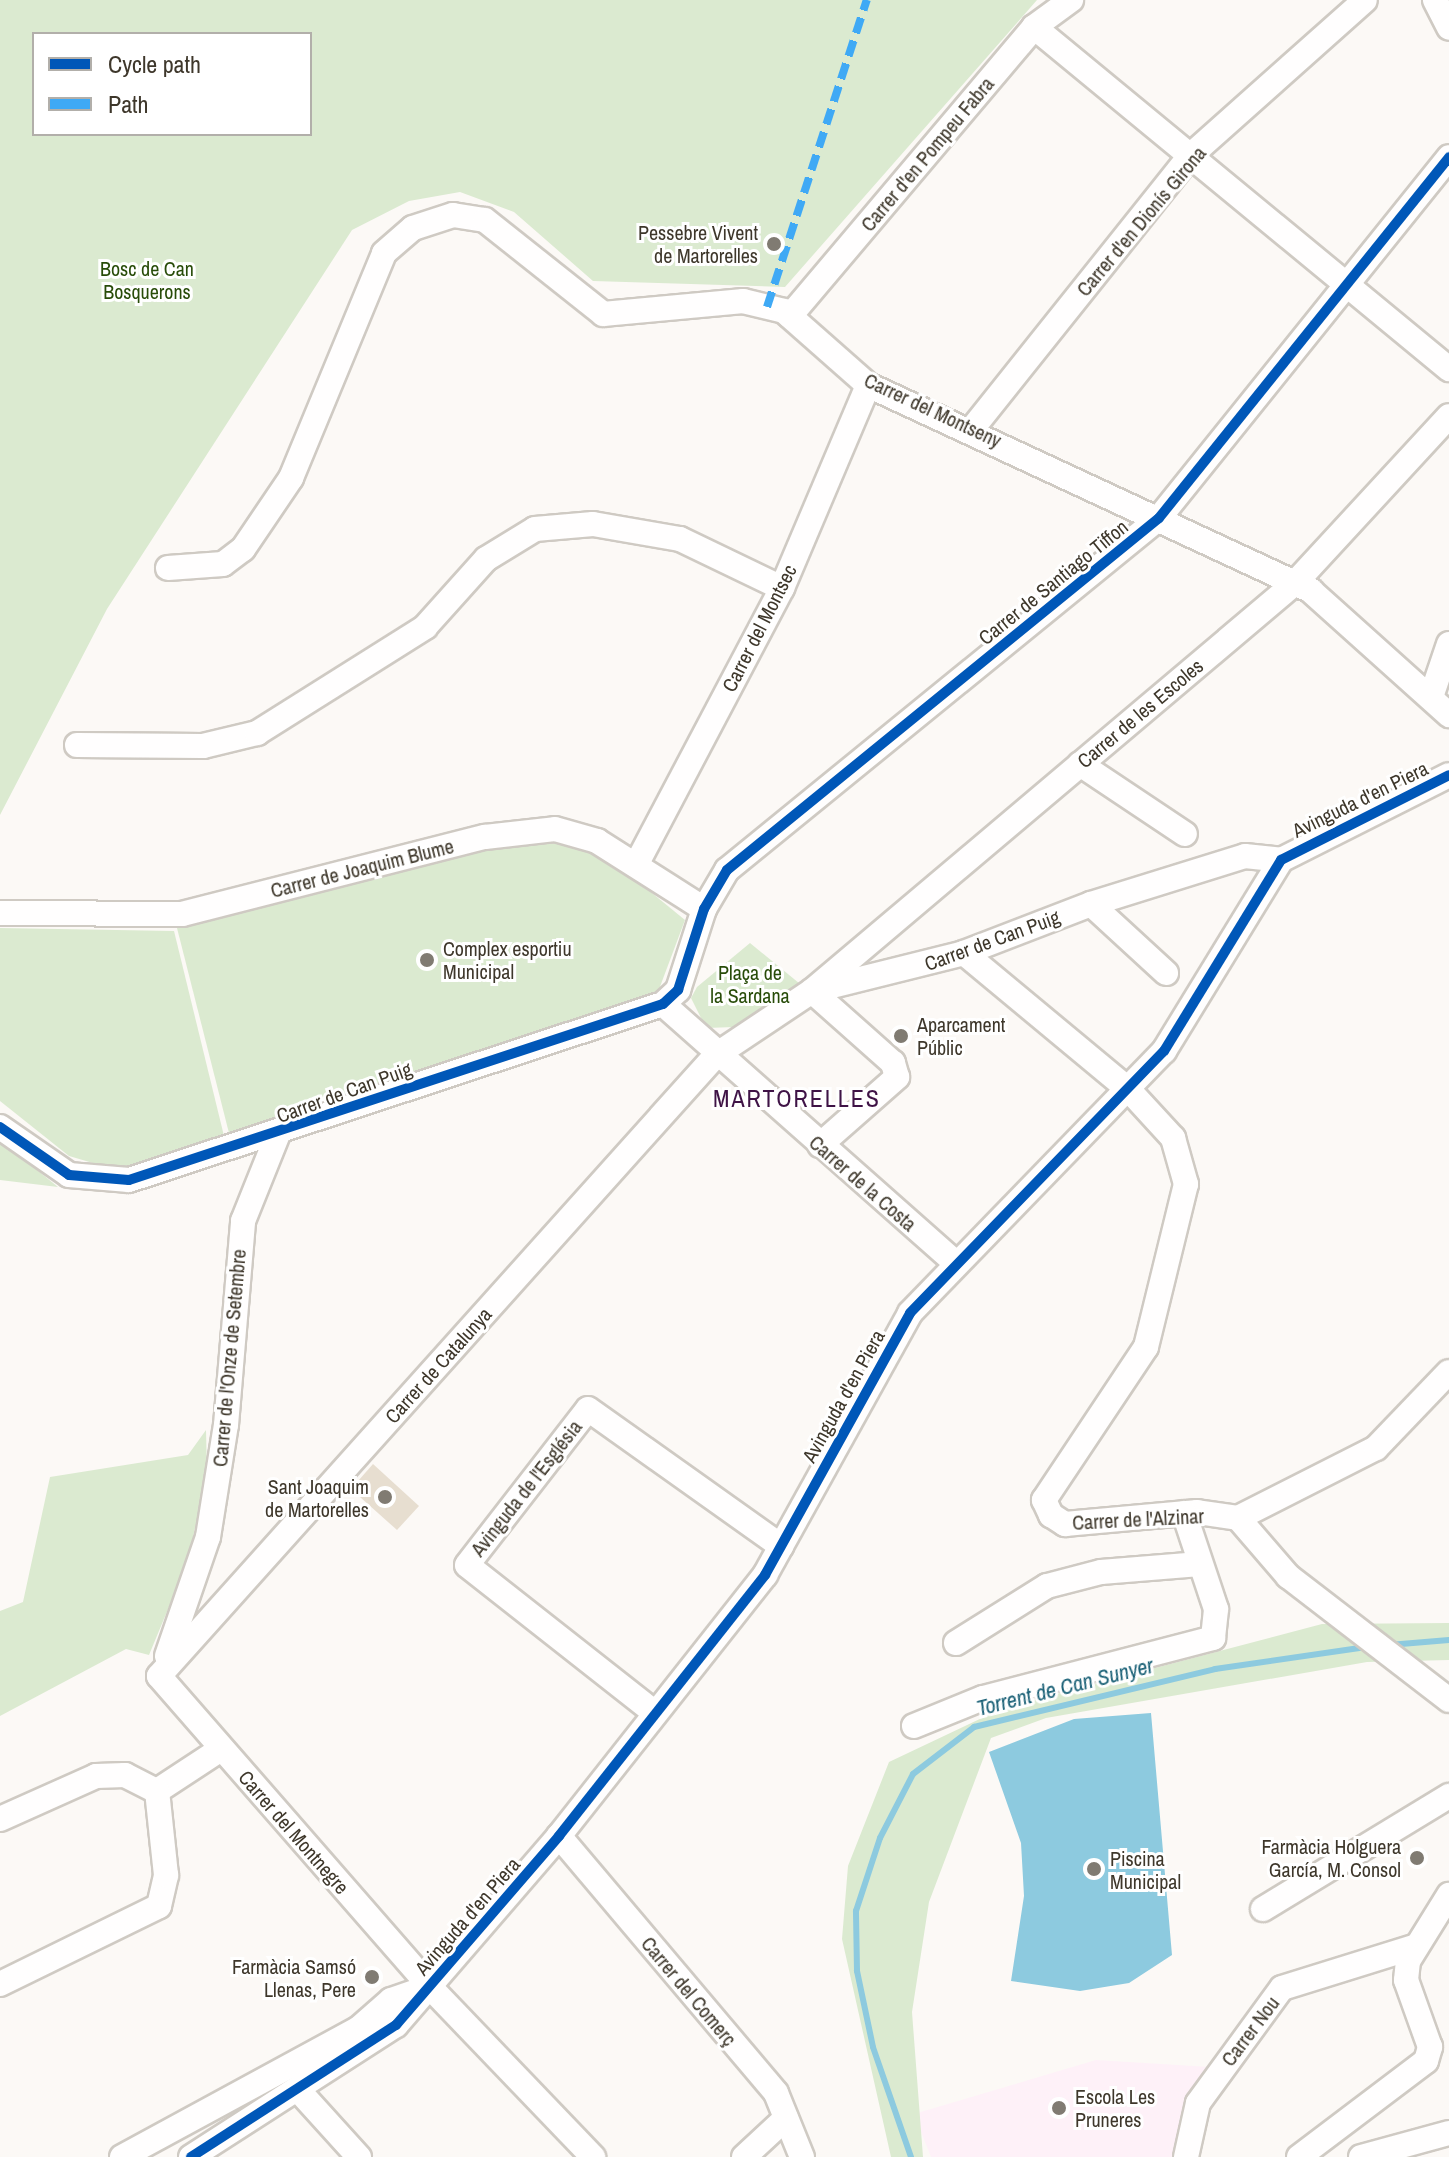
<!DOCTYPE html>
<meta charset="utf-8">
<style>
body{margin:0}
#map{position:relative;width:1449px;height:2157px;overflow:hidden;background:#fcf9f6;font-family:"Archivo Narrow",sans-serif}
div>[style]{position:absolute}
.education>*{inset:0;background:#fef1f8}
.green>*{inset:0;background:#dbead0}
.water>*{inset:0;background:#8dcadf}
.stream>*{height:6px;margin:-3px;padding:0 3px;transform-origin:3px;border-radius:3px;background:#8dcadf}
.building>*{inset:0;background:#e7ded0}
.roads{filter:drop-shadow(2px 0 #cfcac3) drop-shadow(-2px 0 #cfcac3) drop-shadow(0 2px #cfcac3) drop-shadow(0 -2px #cfcac3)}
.minor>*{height:24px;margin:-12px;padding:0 12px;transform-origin:12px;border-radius:12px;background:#fffefe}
.quiet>*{height:8px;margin-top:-4px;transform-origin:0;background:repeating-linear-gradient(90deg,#3fa9f5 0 16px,transparent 0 24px)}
.cycleway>*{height:10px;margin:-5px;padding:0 5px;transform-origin:5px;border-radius:5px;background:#0057b8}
.dots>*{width:22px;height:22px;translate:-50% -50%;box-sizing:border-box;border:4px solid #fff;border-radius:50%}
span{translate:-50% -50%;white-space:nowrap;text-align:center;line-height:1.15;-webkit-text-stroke:6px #fff;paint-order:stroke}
.street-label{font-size:20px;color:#3e372b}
.poi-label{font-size:20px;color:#3e372b}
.right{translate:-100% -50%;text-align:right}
.left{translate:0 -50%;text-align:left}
.park-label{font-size:20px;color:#284c09}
.water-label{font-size:22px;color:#185f75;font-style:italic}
.quarter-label{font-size:24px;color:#3f1346;letter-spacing:2px}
.legend{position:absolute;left:32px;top:32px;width:280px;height:104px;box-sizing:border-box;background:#fff;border:2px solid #b2afaa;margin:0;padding:10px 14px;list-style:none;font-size:24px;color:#3e372b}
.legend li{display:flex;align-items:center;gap:16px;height:40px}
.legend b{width:40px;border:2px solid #b2afaa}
</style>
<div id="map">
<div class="education">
<div style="clip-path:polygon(1096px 2060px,1210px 2067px,1177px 2157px,931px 2157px,914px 2114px)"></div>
</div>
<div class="green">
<div style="clip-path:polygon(evenodd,0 0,1037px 0,785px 287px,593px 281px,514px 212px,460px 192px,409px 201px,352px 230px,107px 609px,0 815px,0 0,34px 34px,310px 34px,310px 134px,34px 134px,34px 34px)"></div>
<div style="clip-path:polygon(506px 842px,575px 844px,614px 862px,685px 920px,658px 992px,230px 1137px,177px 928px)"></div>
<div style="clip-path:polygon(0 928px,174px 931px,224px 1136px,127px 1173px,69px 1156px,0 1101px)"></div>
<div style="clip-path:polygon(750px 943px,805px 988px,735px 1027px,706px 1028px,691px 998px,697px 987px)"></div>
<div style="clip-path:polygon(0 1140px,58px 1187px,0 1180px)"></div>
<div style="clip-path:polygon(206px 1430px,207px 1472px,188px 1561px,149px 1655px,126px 1649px,0 1716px,0 1611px,23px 1602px,50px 1477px,188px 1455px)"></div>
<div style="clip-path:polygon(1449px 1623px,1449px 1660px,1367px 1662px,1046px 1718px,991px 1738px,929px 1902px,912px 2012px,923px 2157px,891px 2157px,842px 1939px,848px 1866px,889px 1762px,1003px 1708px,1322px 1624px)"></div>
</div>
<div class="water">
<div style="clip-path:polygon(1151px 1713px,1172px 1955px,1129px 1983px,1080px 1991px,1011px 1981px,1024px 1896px,1021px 1843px,989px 1752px,1074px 1719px)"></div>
</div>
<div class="stream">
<div style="left:1389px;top:1645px;width:60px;rotate:-4.8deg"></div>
<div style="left:911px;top:2157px;width:116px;rotate:-109.1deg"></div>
<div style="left:873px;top:2047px;width:78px;rotate:-101.9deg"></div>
<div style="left:857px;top:1971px;width:60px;rotate:-91deg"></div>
<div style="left:856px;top:1911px;width:77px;rotate:-71.8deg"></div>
<div style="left:880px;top:1838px;width:72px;rotate:-62.7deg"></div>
<div style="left:913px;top:1774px;width:77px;rotate:-37.6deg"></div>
<div style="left:974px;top:1727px;width:248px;rotate:-13.5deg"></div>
<div style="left:1215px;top:1669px;width:153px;rotate:-8.3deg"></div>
</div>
<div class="building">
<div style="clip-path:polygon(373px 1464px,419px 1506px,397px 1530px,351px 1489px)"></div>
</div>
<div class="roads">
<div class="minor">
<div style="left:1435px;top:0;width:31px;rotate:63deg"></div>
<div style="left:1034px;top:27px;width:538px;rotate:39.49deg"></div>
<div style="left:790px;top:316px;width:378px;rotate:-49.8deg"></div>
<div style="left:1034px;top:27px;width:46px;rotate:-36.1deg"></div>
<div style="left:972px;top:429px;width:349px;rotate:-51.4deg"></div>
<div style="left:1190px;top:156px;width:234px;rotate:-41.7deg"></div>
<div style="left:168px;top:568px;width:55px;rotate:-4.2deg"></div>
<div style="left:223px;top:564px;width:25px;rotate:-37deg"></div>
<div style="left:243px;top:549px;width:86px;rotate:-55.9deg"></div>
<div style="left:291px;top:478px;width:243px;rotate:-67.5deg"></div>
<div style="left:384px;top:253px;width:38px;rotate:-41deg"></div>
<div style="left:413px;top:228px;width:42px;rotate:-18deg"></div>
<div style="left:453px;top:215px;width:32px;rotate:9deg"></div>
<div style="left:485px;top:220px;width:151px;rotate:38.5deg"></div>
<div style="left:603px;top:314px;width:141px;rotate:-5.3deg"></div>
<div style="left:743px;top:301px;width:42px;rotate:13.7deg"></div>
<div style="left:784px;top:311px;width:112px;rotate:41.4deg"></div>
<div style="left:868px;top:385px;width:489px;rotate:24.9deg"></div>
<div style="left:1311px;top:591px;width:186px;rotate:41.9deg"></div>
<div style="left:1431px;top:697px;width:56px;rotate:-71.2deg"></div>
<div style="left:77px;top:745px;width:126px;rotate:0.5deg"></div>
<div style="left:203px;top:746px;width:56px;rotate:-13.5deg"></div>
<div style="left:257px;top:733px;width:199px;rotate:-32.2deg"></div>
<div style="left:425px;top:627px;width:91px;rotate:-48.1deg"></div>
<div style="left:486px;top:559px;width:57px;rotate:-31.5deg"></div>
<div style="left:535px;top:529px;width:58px;rotate:-4.9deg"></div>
<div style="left:593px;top:524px;width:88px;rotate:9.8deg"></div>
<div style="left:680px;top:539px;width:113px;rotate:25.7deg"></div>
<div style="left:1080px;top:764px;width:126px;rotate:33.7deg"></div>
<div style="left:636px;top:865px;width:313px;rotate:-62.2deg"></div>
<div style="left:782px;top:588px;width:220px;rotate:-67deg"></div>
<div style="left:1091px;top:904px;width:102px;rotate:42.6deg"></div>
<div style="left:0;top:913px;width:182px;rotate:0.3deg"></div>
<div style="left:182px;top:914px;width:313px;rotate:-14.3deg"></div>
<div style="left:485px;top:837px;width:70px;rotate:-6.5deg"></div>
<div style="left:555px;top:829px;width:44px;rotate:15.9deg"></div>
<div style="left:597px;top:841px;width:127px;rotate:32.4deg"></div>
<div style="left:964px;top:953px;width:213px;rotate:39.7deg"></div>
<div style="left:1128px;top:1089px;width:67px;rotate:47.4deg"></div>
<div style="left:1173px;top:1138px;width:48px;rotate:74.2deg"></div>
<div style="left:1186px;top:1184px;width:168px;rotate:103.8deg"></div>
<div style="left:1146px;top:1347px;width:184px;rotate:123.7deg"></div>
<div style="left:1044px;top:1500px;width:17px;rotate:65deg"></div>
<div style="left:1051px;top:1515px;width:17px;rotate:33deg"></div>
<div style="left:1065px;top:1524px;width:133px;rotate:-5.2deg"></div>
<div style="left:1197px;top:1512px;width:41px;rotate:8.3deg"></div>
<div style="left:1238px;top:1518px;width:77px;rotate:49.2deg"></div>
<div style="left:1288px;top:1576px;width:203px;rotate:37.6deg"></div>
<div style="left:663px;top:1004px;width:392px;rotate:41.5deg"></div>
<div style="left:0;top:1127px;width:84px;rotate:34.8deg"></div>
<div style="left:69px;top:1175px;width:60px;rotate:4.8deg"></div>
<div style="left:129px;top:1180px;width:562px;rotate:-18.24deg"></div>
<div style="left:663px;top:1004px;width:21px;rotate:-43deg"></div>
<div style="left:678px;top:990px;width:85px;rotate:-72.2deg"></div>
<div style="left:704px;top:909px;width:45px;rotate:-59.5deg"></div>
<div style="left:727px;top:870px;width:557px;rotate:-39.17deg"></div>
<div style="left:1159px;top:518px;width:463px;rotate:-51.2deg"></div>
<div style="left:820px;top:1145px;width:103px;rotate:-41.4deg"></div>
<div style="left:897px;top:1077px;width:15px;rotate:-106deg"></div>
<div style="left:893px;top:1063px;width:108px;rotate:-138.4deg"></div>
<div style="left:812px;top:991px;width:632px;rotate:-40.19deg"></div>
<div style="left:1295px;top:583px;width:227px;rotate:-47.3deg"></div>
<div style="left:1238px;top:1518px;width:155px;rotate:-26.9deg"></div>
<div style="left:1376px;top:1448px;width:105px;rotate:-46.2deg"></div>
<div style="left:956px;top:1643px;width:107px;rotate:-32.1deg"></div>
<div style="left:1047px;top:1586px;width:56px;rotate:-14.5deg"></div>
<div style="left:1101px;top:1572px;width:99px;rotate:-4.6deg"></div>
<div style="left:167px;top:1656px;width:126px;rotate:-71deg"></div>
<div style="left:208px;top:1537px;width:113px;rotate:-80.9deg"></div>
<div style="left:226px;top:1425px;width:205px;rotate:-85.2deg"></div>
<div style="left:243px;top:1221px;width:94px;rotate:-68.1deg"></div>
<div style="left:159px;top:1676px;width:834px;rotate:-48.11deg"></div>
<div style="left:716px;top:1055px;width:115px;rotate:-33.7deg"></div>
<div style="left:812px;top:991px;width:157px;rotate:-14deg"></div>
<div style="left:964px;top:953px;width:136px;rotate:-21.1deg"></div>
<div style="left:1091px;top:904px;width:161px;rotate:-17.3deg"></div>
<div style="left:1245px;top:856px;width:36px;rotate:6deg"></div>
<div style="left:159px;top:1676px;width:413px;rotate:48.9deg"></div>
<div style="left:430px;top:1987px;width:236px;rotate:46.2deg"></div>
<div style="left:655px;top:1713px;width:239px;rotate:-141.8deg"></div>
<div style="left:467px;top:1565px;width:197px;rotate:-52.2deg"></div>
<div style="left:588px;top:1409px;width:237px;rotate:35.4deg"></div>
<div style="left:914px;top:1726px;width:74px;rotate:-22.1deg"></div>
<div style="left:983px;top:1698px;width:238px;rotate:-14.6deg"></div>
<div style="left:1213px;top:1638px;width:29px;rotate:-84deg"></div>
<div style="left:1216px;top:1609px;width:101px;rotate:-108.4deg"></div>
<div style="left:157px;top:1791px;width:77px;rotate:-33.3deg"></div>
<div style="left:0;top:1819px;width:105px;rotate:-24.1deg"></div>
<div style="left:96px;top:1776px;width:29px;rotate:-2deg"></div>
<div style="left:125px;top:1775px;width:36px;rotate:27deg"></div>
<div style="left:559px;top:1836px;width:336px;rotate:49.8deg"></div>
<div style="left:776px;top:2093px;width:69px;rotate:67.9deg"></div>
<div style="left:1263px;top:1909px;width:218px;rotate:-31.3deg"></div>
<div style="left:0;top:1984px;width:177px;rotate:-26.1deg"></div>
<div style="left:159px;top:1906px;width:32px;rotate:-77deg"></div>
<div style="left:166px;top:1875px;width:84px;rotate:-96.1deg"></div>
<div style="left:300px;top:2092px;width:88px;rotate:47.8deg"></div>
<div style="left:122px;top:2157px;width:268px;rotate:-28.5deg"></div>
<div style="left:358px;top:2029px;width:44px;rotate:-41.3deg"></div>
<div style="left:391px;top:2000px;width:39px;rotate:-19deg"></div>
<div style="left:191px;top:2157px;width:244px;rotate:-32.8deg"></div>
<div style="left:396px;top:2025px;width:250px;rotate:-49.2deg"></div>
<div style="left:559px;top:1836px;width:333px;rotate:-51.7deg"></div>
<div style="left:765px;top:1575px;width:299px;rotate:-61deg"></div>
<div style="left:910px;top:1313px;width:365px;rotate:-45.9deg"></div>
<div style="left:1164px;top:1051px;width:224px;rotate:-58.5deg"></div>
<div style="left:1281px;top:860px;width:188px;rotate:-26.8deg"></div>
<div style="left:744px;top:2157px;width:57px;rotate:-42.9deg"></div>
<div style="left:1186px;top:2157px;width:55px;rotate:-77.5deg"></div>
<div style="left:1198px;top:2103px;width:142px;rotate:-53.9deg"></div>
<div style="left:1282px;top:1988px;width:138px;rotate:-17.3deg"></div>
<div style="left:1299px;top:2157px;width:159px;rotate:-37.1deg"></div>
<div style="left:1426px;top:2061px;width:15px;rotate:-74deg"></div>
<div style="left:1430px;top:2047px;width:71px;rotate:-109.7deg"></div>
<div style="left:1406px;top:1980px;width:19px;rotate:-84deg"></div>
<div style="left:1408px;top:1961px;width:78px;rotate:-58.2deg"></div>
<div style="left:1361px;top:2157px;width:91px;rotate:-15.3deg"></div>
</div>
</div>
<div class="quiet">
<div style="left:767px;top:307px;width:323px;rotate:-72deg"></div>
</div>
<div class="cycleway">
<div style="left:0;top:1127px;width:84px;rotate:34.8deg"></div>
<div style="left:69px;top:1175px;width:60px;rotate:4.8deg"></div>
<div style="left:129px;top:1180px;width:562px;rotate:-18.24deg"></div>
<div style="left:663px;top:1004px;width:21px;rotate:-43deg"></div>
<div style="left:678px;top:990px;width:85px;rotate:-72.2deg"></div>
<div style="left:704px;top:909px;width:45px;rotate:-59.5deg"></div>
<div style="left:727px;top:870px;width:557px;rotate:-39.17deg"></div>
<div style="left:1159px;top:518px;width:463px;rotate:-51.2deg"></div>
<div style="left:191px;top:2157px;width:244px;rotate:-32.8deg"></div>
<div style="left:396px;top:2025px;width:250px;rotate:-49.2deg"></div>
<div style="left:559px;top:1836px;width:333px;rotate:-51.7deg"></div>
<div style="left:765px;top:1575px;width:299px;rotate:-61deg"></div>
<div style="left:910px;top:1313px;width:365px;rotate:-45.9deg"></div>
<div style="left:1164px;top:1051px;width:224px;rotate:-58.5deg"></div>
<div style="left:1281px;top:860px;width:188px;rotate:-26.8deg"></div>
</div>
<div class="dots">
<div style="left:774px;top:244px;background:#807b72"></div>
<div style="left:427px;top:960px;background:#807b72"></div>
<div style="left:901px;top:1036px;background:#807b72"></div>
<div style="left:385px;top:1497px;background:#807b72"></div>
<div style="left:1417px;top:1858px;background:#807b72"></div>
<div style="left:1094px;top:1869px;background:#807b72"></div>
<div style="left:372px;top:1977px;background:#807b72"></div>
<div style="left:1059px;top:2108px;background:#807b72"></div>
</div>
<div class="street-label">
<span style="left:927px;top:154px;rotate:-50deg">Carrer d'en Pompeu Fabra</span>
<span style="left:1141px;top:221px;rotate:-50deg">Carrer d'en Dionís Girona</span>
<span style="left:933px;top:410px;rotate:25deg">Carrer del Montseny</span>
<span style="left:1053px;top:582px;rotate:-39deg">Carrer de Santiago Tiffon</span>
<span style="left:759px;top:628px;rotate:-63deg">Carrer del Montsec</span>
<span style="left:1140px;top:713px;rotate:-40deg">Carrer de les Escoles</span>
<span style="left:1360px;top:799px;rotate:-26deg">Avinguda d'en Piera</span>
<span style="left:362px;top:868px;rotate:-14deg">Carrer de Joaquim Blume</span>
<span style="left:992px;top:940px;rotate:-20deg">Carrer de Can Puig</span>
<span style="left:344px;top:1092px;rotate:-20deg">Carrer de Can Puig</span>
<span style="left:863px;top:1183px;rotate:41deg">Carrer de la Costa</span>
<span style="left:229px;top:1358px;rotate:-85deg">Carrer de l'Onze de Setembre</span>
<span style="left:438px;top:1365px;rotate:-48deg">Carrer de Catalunya</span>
<span style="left:843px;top:1396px;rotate:-61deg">Avinguda d'en Piera</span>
<span style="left:526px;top:1488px;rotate:-52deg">Avinguda de l'Església</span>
<span style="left:1138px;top:1519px;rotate:-3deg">Carrer de l'Alzinar</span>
<span style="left:294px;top:1832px;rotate:49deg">Carrer del Montnegre</span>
<span style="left:467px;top:1916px;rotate:-49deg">Avinguda d'en Piera</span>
<span style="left:689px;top:1991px;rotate:50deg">Carrer del Comerç</span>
<span style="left:1250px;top:2031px;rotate:-53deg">Carrer Nou</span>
</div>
<div class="poi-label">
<span class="right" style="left:758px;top:244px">Pessebre Vivent<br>de Martorelles</span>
<span class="left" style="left:443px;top:960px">Complex esportiu<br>Municipal</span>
<span class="left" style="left:917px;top:1036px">Aparcament<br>Públic</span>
<span class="right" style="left:369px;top:1498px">Sant Joaquim<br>de Martorelles</span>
<span class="right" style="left:1401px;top:1858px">Farmàcia Holguera<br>García, M. Consol</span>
<span class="left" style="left:1110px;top:1870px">Piscina<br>Municipal</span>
<span class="right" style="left:356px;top:1978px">Farmàcia Samsó<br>Llenas, Pere</span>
<span class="left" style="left:1075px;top:2108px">Escola Les<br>Pruneres</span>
</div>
<div class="park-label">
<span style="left:147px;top:280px">Bosc de Can<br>Bosquerons</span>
<span style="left:750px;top:984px">Plaça de<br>la Sardana</span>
</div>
<div class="water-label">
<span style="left:1065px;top:1687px;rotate:-14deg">Torrent de Can Sunyer</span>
</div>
<div class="quarter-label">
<span style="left:797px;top:1099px">MARTORELLES</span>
</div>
<ul class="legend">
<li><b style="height:10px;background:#0057b8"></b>Cycle path</li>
<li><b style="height:10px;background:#3fa9f5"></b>Path</li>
</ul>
</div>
